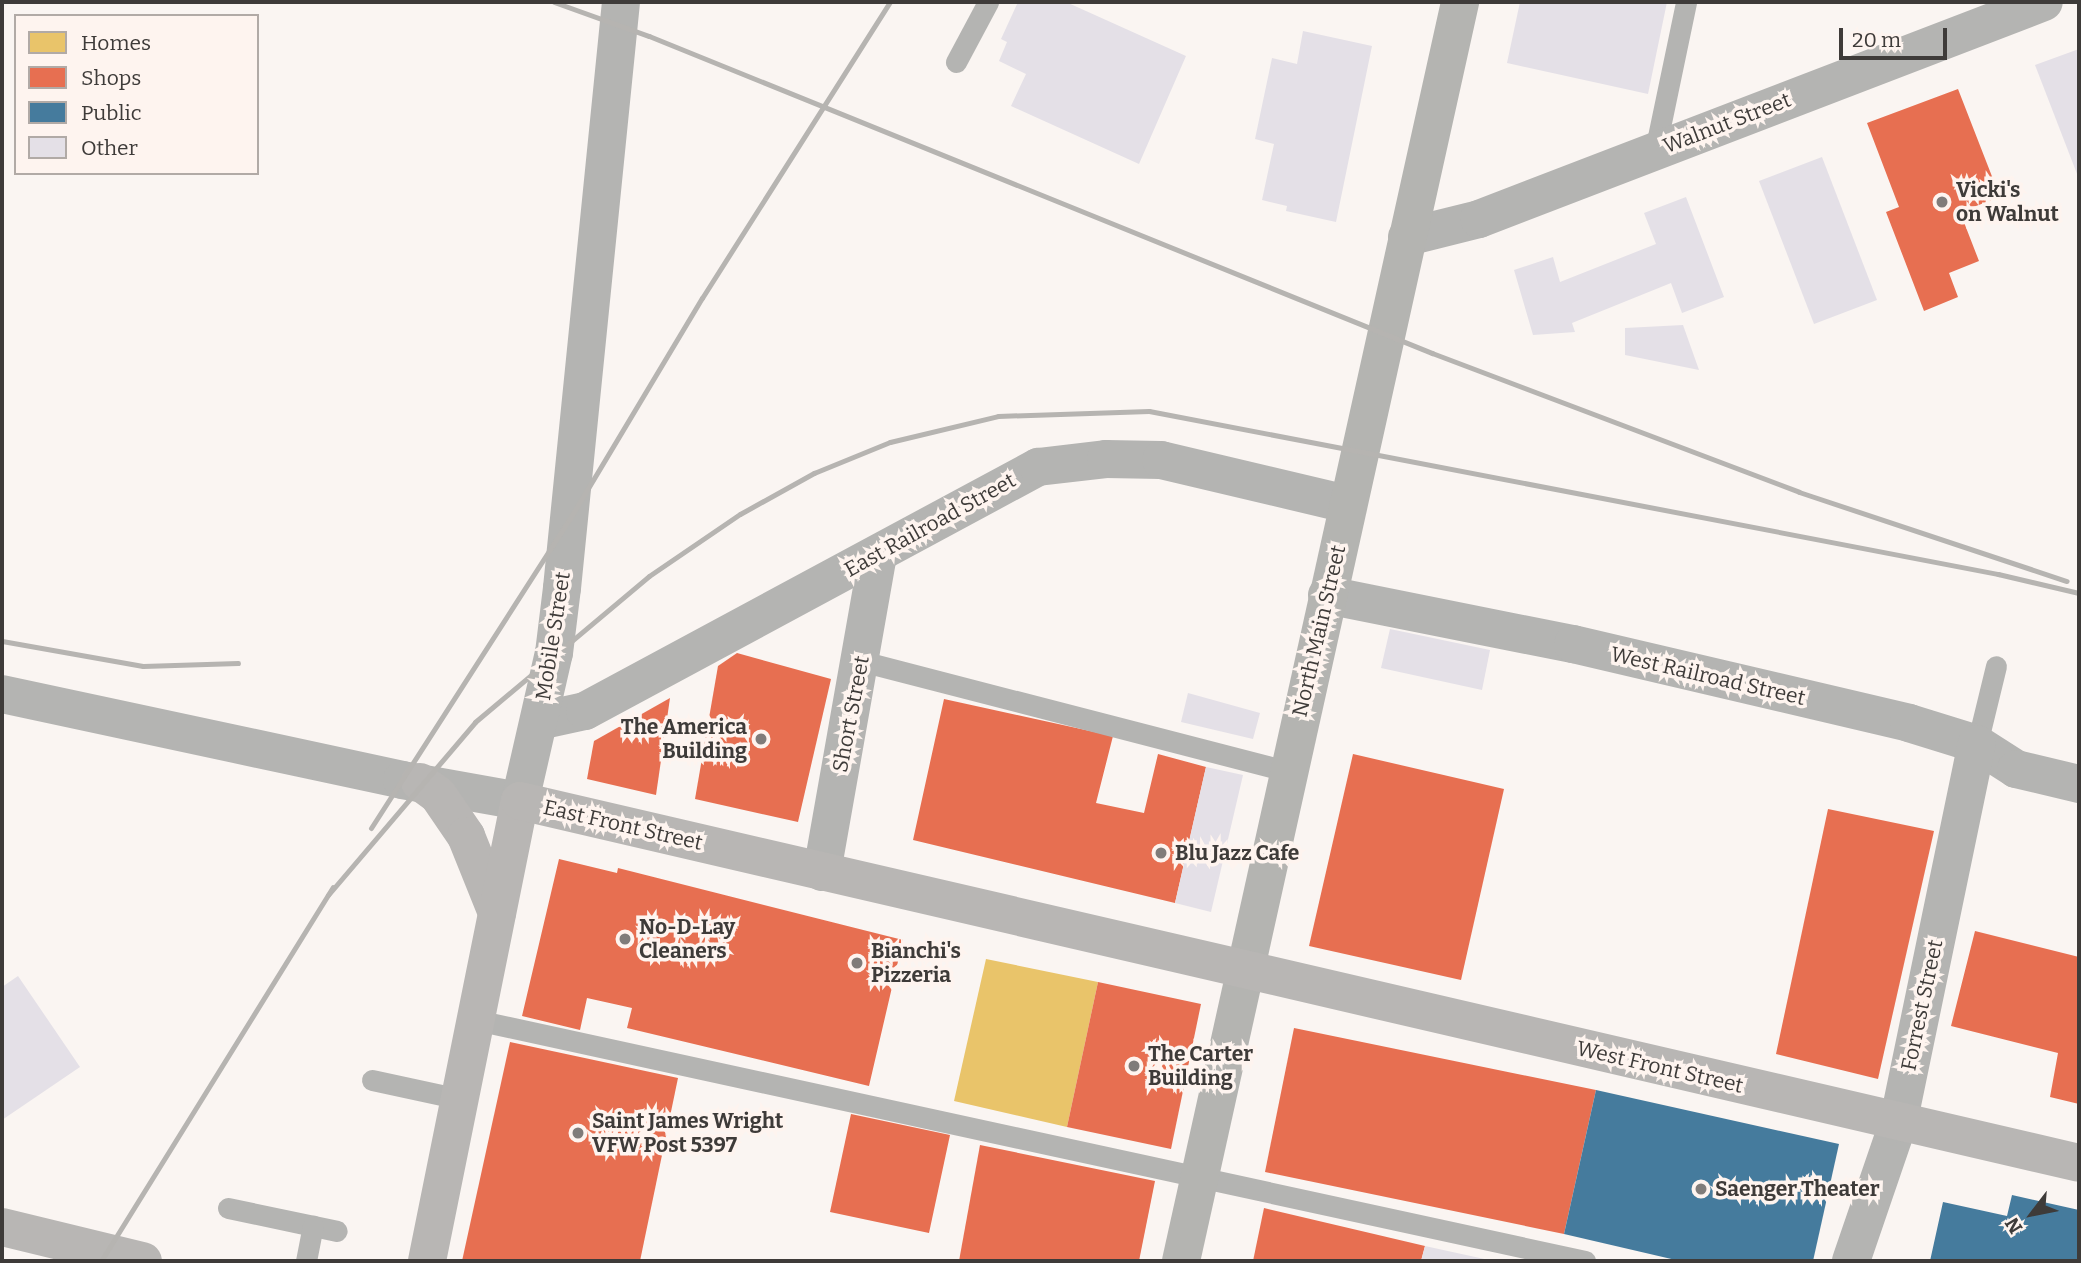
<!DOCTYPE html>
<style>
body{margin:0}
#map{position:relative;width:2081px;height:1263px;overflow:hidden;background:#faf5f2;font-family:Bitter,serif}
div>[style]{position:absolute}
.homes>*{inset:0;background:#e9c46a}
.shops>*{inset:0;background:#e76f51}
.public>*{inset:0;background:#457b9d}
.building>*{inset:0;background:#e4e0e7}
.service>*{height:21px;margin:-10.5px;padding:0 10.5px;transform-origin:10.5px;border-radius:10.5px;background:#b4b4b2}
.minor>*{height:38px;margin:-19px;padding:0 19px;transform-origin:19px;border-radius:19px;background:#b4b4b2}
.tertiary>*{height:38px;margin:-19px;padding:0 19px;transform-origin:19px;border-radius:19px;background:#b4b4b2}
.secondary>*{height:38px;margin:-19px;padding:0 19px;transform-origin:19px;border-radius:19px;background:#b4b4b1}
.primary>*{height:38px;margin:-19px;padding:0 19px;transform-origin:19px;border-radius:19px;background:#b8b6b4}
.rail>*{height:5px;margin:-2.5px;padding:0 2.5px;transform-origin:2.5px;border-radius:2.5px;background:#b6b4b1}
.dots>*{width:19px;height:19px;translate:-50% -50%;box-sizing:border-box;border:4px solid #fef4ef;border-radius:50%}
span{translate:-50% -50%;white-space:nowrap;text-align:center;line-height:1.15;-webkit-text-stroke:7px #fef4ef;paint-order:stroke}
.street-label{font-size:21px;color:#3e3b39}
.poi-label{font-size:21px;color:#3e3b39;font-weight:700}
.left{translate:0 -50%;text-align:left}
.right{translate:-100% -50%;text-align:right}
.frame{position:absolute;inset:0;border:4px solid #3e3b39;pointer-events:none}
.legend{position:absolute;left:14px;top:14px;width:245px;height:161px;box-sizing:border-box;background:#fef4ef;border:2px solid #b1aaa6;margin:0;padding:9px 12px;list-style:none;font-size:21px;color:#3e3b39}
.legend li{display:flex;align-items:center;gap:14px;height:35px}
.legend b{width:35px;border:2px solid #b1aaa6}
.north{position:absolute;left:1997px;top:1179px;width:70px;height:70px;-webkit-text-stroke:5px #fef4ef;paint-order:stroke;rotate:238deg;font-size:19px;font-weight:700;line-height:28px;text-align:center;color:#3e3b39}
.north::after{content:'';display:block;margin:auto;width:24px;height:32px;background:#3e3b39;clip-path:polygon(50% 0,100% 100%,50% 72%,0 100%)}
.scale{position:absolute;left:1839px;top:28px;width:108px;height:32px;box-sizing:border-box;border:4px solid #3e3b39;border-top:0;padding-left:9px;font-size:21px;line-height:24px;white-space:nowrap;color:#3e3b39;-webkit-text-stroke:5px #fef4ef;paint-order:stroke}
</style>
<div id="map">
<div class="homes">
<div style="clip-path:polygon(986px 959px,1098px 982px,1067px 1127px,954px 1101px)"></div>
</div>
<div class="shops">
<div style="clip-path:polygon(1958px 89px,2000px 197px,1960px 212px,1979px 261px,1949px 273px,1958px 297px,1924px 311px,1886px 212px,1899px 207px,1867px 123px)"></div>
<div style="clip-path:polygon(737px 653px,831px 679px,798px 822px,695px 799px,718px 666px)"></div>
<div style="clip-path:polygon(670px 698px,656px 795px,587px 779px,594px 741px)"></div>
<div style="clip-path:polygon(944px 699px,1113px 736px,1096px 803px,1144px 813px,1158px 754px,1206px 767px,1175px 903px,913px 840px)"></div>
<div style="clip-path:polygon(1353px 754px,1504px 789px,1461px 980px,1309px 946px)"></div>
<div style="clip-path:polygon(1828px 809px,1934px 831px,1878px 1079px,1776px 1054px)"></div>
<div style="clip-path:polygon(559px 859px,617px 873px,618px 868px,903px 940px,869px 1086px,627px 1028px,632px 1008px,587px 998px,580px 1030px,522px 1016px)"></div>
<div style="clip-path:polygon(1975px 931px,2079px 957px,2079px 1104px,2050px 1097px,2058px 1053px,1951px 1026px)"></div>
<div style="clip-path:polygon(1098px 982px,1201px 1004px,1171px 1149px,1067px 1127px)"></div>
<div style="clip-path:polygon(1294px 1028px,1596px 1090px,1564px 1234px,1265px 1172px)"></div>
<div style="clip-path:polygon(510px 1042px,678px 1078px,640px 1261px,462px 1261px)"></div>
<div style="clip-path:polygon(851px 1114px,950px 1135px,929px 1233px,830px 1212px)"></div>
<div style="clip-path:polygon(980px 1145px,1155px 1181px,1139px 1261px,959px 1261px)"></div>
<div style="clip-path:polygon(1264px 1208px,1425px 1246px,1421px 1261px,1253px 1261px)"></div>
</div>
<div class="public">
<div style="clip-path:polygon(1596px 1090px,1839px 1144px,1813px 1261px,1680px 1261px,1564px 1234px)"></div>
<div style="clip-path:polygon(2012px 1195px,2079px 1210px,2079px 1261px,1930px 1261px,1943px 1202px,2007px 1216px)"></div>
</div>
<div class="building">
<div style="clip-path:polygon(1018px 2px,1066px 2px,1186px 56px,1139px 164px,1011px 106px,1026px 74px,999px 61px,1007px 42px,1001px 39px)"></div>
<div style="clip-path:polygon(1520px 2px,1667px 2px,1648px 94px,1507px 63px)"></div>
<div style="clip-path:polygon(1303px 31px,1372px 46px,1336px 222px,1286px 211px,1287px 206px,1262px 200px,1274px 144px,1255px 139px,1272px 58px,1297px 64px)"></div>
<div style="clip-path:polygon(2079px 49px,2079px 179px,2035px 65px)"></div>
<div style="clip-path:polygon(1822px 157px,1877px 300px,1814px 324px,1759px 181px)"></div>
<div style="clip-path:polygon(1686px 197px,1724px 297px,1682px 313px,1671px 283px,1572px 323px,1575px 332px,1533px 335px,1514px 270px,1553px 257px,1560px 282px,1656px 244px,1644px 213px)"></div>
<div style="clip-path:polygon(1683px 325px,1699px 370px,1625px 355px,1625px 328px)"></div>
<div style="clip-path:polygon(1390px 629px,1490px 650px,1482px 690px,1381px 668px)"></div>
<div style="clip-path:polygon(1188px 693px,1260px 713px,1253px 739px,1181px 722px)"></div>
<div style="clip-path:polygon(1206px 767px,1243px 775px,1211px 912px,1175px 903px)"></div>
<div style="clip-path:polygon(18px 976px,80px 1067px,2px 1120px,2px 987px)"></div>
<div style="clip-path:polygon(1425px 1246px,1489px 1260px,1489px 1261px,1421px 1261px)"></div>
</div>
<div class="service">
<div style="left:956px;top:62px;width:68px;rotate:-61.9deg"></div>
<div style="left:1655px;top:151px;width:152px;rotate:-78.2deg"></div>
<div style="left:861px;top:661px;width:440px;rotate:14.5deg"></div>
<div style="left:1977px;top:744px;width:80px;rotate:-76.3deg"></div>
<div style="left:476px;top:1020px;width:1135px;rotate:12.26deg"></div>
<div style="left:372px;top:1080px;width:90px;rotate:12.2deg"></div>
<div style="left:228px;top:1208px;width:111px;rotate:11.9deg"></div>
<div style="left:306px;top:1261px;width:36px;rotate:-79deg"></div>
</div>
<div class="minor">
<div style="left:1327px;top:595px;width:251px;rotate:11.3deg"></div>
<div style="left:1573px;top:644px;width:345px;rotate:13.2deg"></div>
<div style="left:1909px;top:723px;width:71px;rotate:17.2deg"></div>
<div style="left:1977px;top:744px;width:46px;rotate:32.7deg"></div>
<div style="left:2016px;top:769px;width:65px;rotate:13.4deg"></div>
<div style="left:539px;top:721px;width:47px;rotate:-12.3deg"></div>
<div style="left:585px;top:711px;width:515px;rotate:-28.31deg"></div>
<div style="left:1038px;top:467px;width:68px;rotate:-6.7deg"></div>
<div style="left:1106px;top:459px;width:55px;rotate:1deg"></div>
<div style="left:1161px;top:460px;width:191px;rotate:13.3deg"></div>
<div style="left:822px;top:872px;width:321px;rotate:-80deg"></div>
</div>
<div class="tertiary">
<div style="left:1407px;top:237px;width:74px;rotate:-14deg"></div>
<div style="left:1479px;top:219px;width:605px;rotate:-21.01deg"></div>
<div style="left:2px;top:694px;width:409px;rotate:12.1deg"></div>
<div style="left:402px;top:780px;width:120px;rotate:10.1deg"></div>
<div style="left:520px;top:801px;width:152px;rotate:-77.1deg"></div>
<div style="left:554px;top:653px;width:65px;rotate:-83deg"></div>
<div style="left:562px;top:588px;width:589px;rotate:-84.25deg"></div>
<div style="left:1851px;top:1261px;width:145px;rotate:-71.1deg"></div>
<div style="left:1898px;top:1124px;width:388px;rotate:-78.3deg"></div>
</div>
<div class="secondary">
<div style="left:1181px;top:1261px;width:1290px;rotate:-77.5deg"></div>
</div>
<div class="primary">
<div style="left:420px;top:782px;width:22px;rotate:36deg"></div>
<div style="left:438px;top:795px;width:50px;rotate:55.7deg"></div>
<div style="left:466px;top:836px;width:83px;rotate:68.1deg"></div>
<div style="left:2px;top:1227px;width:145px;rotate:13.6deg"></div>
<div style="left:427px;top:1261px;width:469px;rotate:-78.6deg"></div>
<div style="left:520px;top:801px;width:1600px;rotate:13.07deg"></div>
</div>
<div class="rail">
<div style="left:554px;top:2px;width:101px;rotate:19.7deg"></div>
<div style="left:649px;top:36px;width:845px;rotate:22.04deg"></div>
<div style="left:1432px;top:353px;width:392px;rotate:20.7deg"></div>
<div style="left:1799px;top:492px;width:282px;rotate:18.4deg"></div>
<div style="left:2px;top:641px;width:143px;rotate:10.1deg"></div>
<div style="left:143px;top:666px;width:95px;rotate:-1.8deg"></div>
<div style="left:371px;top:828px;width:366px;rotate:-57.3deg"></div>
<div style="left:569px;top:520px;width:259px;rotate:-59.1deg"></div>
<div style="left:702px;top:298px;width:351px;rotate:-57.6deg"></div>
<div style="left:328px;top:895px;width:227px;rotate:-49.6deg"></div>
<div style="left:475px;top:722px;width:227px;rotate:-40deg"></div>
<div style="left:649px;top:576px;width:110px;rotate:-34.3deg"></div>
<div style="left:740px;top:514px;width:85px;rotate:-29deg"></div>
<div style="left:814px;top:473px;width:82px;rotate:-22.2deg"></div>
<div style="left:890px;top:442px;width:111px;rotate:-13.5deg"></div>
<div style="left:998px;top:416px;width:151px;rotate:-1.9deg"></div>
<div style="left:1149px;top:411px;width:865px;rotate:10.87deg"></div>
<div style="left:1998px;top:574px;width:83px;rotate:13.2deg"></div>
<div style="left:101px;top:1261px;width:440px;rotate:-58.2deg"></div>
</div>
<div class="dots">
<div style="left:1942px;top:202px;background:#807c7a"></div>
<div style="left:761px;top:739px;background:#807c7a"></div>
<div style="left:1161px;top:853px;background:#807c7a"></div>
<div style="left:625px;top:939px;background:#807c7a"></div>
<div style="left:857px;top:963px;background:#807c7a"></div>
<div style="left:1134px;top:1066px;background:#807c7a"></div>
<div style="left:578px;top:1133px;background:#807c7a"></div>
<div style="left:1701px;top:1189px;background:#807c7a"></div>
</div>
<div class="street-label">
<span style="left:1727px;top:123px;rotate:-21deg">Walnut Street</span>
<span style="left:930px;top:525px;rotate:-29deg">East Railroad Street</span>
<span style="left:1319px;top:631px;rotate:-77deg">North Main Street</span>
<span style="left:553px;top:636px;rotate:-81deg">Mobile Street</span>
<span style="left:1708px;top:676px;rotate:13deg">West Railroad Street</span>
<span style="left:851px;top:714px;rotate:-79deg">Short Street</span>
<span style="left:623px;top:825px;rotate:13deg">East Front Street</span>
<span style="left:1922px;top:1005px;rotate:-78deg">Forrest Street</span>
<span style="left:1660px;top:1067px;rotate:13deg">West Front Street</span>
</div>
<div class="poi-label">
<span class="left" style="left:1956px;top:202px">Vicki's<br>on Walnut</span>
<span class="right" style="left:747px;top:739px">The America<br>Building</span>
<span class="left" style="left:1175px;top:853px">Blu Jazz Cafe</span>
<span class="left" style="left:639px;top:939px">No-D-Lay<br>Cleaners</span>
<span class="left" style="left:871px;top:963px">Bianchi's<br>Pizzeria</span>
<span class="left" style="left:1148px;top:1066px">The Carter<br>Building</span>
<span class="left" style="left:592px;top:1133px">Saint James Wright<br>VFW Post 5397</span>
<span class="left" style="left:1715px;top:1189px">Saenger Theater</span>
</div>
<div class="frame"></div>
<ul class="legend">
<li><b style="height:19px;background:#e9c46a"></b>Homes</li>
<li><b style="height:19px;background:#e76f51"></b>Shops</li>
<li><b style="height:19px;background:#457b9d"></b>Public</li>
<li><b style="height:19px;background:#e4e0e7"></b>Other</li>
</ul>
<div class="north">N</div>
<div class="scale">20 m</div>
</div>
